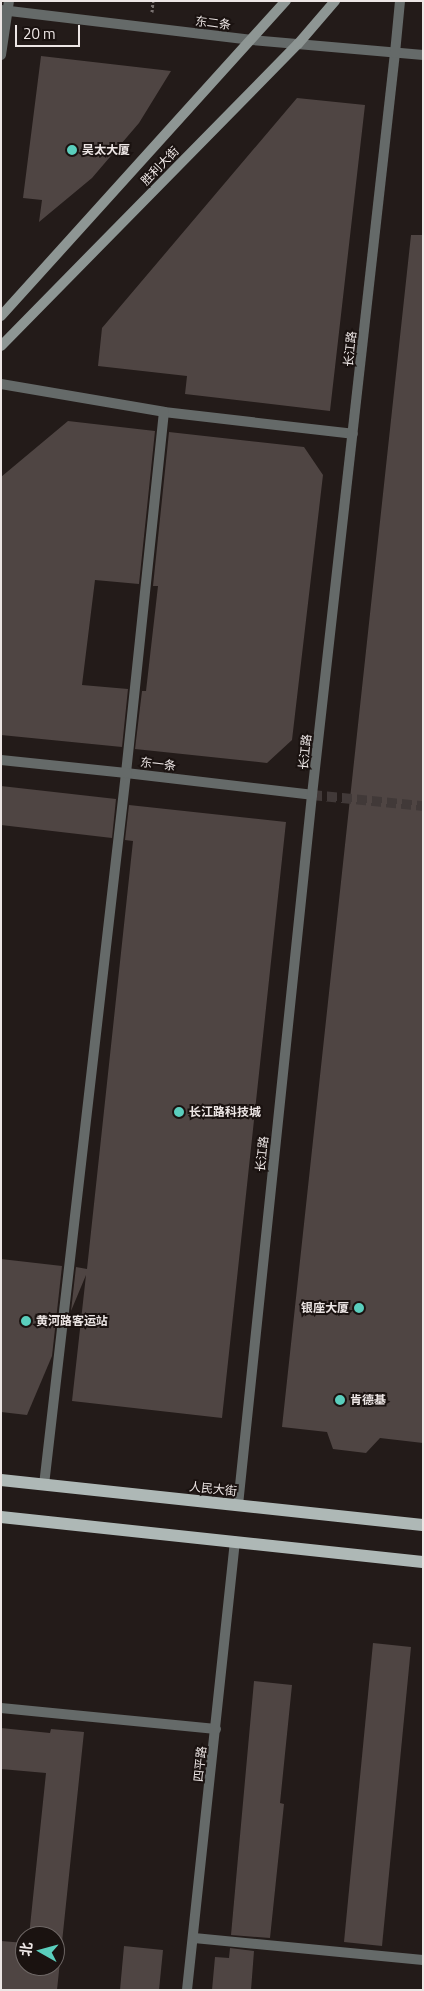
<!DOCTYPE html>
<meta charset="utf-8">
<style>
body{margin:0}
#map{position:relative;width:424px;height:1991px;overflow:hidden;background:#231b19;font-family:"Titillium Web","Noto Sans SC",sans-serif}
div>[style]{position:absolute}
.building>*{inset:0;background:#4f4543}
.pedestrian-tunnel>*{height:10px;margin-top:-5px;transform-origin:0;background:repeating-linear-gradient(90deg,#413938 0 10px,transparent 0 15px)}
.path>*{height:3px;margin-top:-1.5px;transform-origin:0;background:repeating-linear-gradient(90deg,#797170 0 2.5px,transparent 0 5px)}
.service>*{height:10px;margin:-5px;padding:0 5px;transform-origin:5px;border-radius:5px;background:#656a69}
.pedestrian>*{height:10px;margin:-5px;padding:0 5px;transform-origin:5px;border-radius:5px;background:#656a69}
.minor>*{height:10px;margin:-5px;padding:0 5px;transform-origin:5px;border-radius:5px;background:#656a69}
.tertiary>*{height:10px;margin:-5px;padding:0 5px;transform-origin:5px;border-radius:5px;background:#656a69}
.secondary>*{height:10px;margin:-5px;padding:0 5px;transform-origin:5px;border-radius:5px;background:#8e9694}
.primary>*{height:12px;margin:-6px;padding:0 6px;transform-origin:6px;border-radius:6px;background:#aeb8b6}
.dots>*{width:14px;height:14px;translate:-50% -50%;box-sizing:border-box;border:2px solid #1a1210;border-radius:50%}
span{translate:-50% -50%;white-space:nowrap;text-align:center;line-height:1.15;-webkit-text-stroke:4px #1a1210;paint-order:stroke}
.street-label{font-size:12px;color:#ede6e5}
.poi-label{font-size:12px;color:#ede6e5;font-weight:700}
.left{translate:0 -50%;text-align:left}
.right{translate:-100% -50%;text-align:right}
.frame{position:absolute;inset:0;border:2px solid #ede6e5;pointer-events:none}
.north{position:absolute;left:15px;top:1926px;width:50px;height:50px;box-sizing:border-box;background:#1a1210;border:1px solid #6e6765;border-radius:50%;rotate:277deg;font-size:14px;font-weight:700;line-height:20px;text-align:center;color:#ede6e5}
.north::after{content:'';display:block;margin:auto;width:18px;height:22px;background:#5acebd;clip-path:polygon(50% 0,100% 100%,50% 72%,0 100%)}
.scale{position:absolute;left:15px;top:25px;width:65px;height:22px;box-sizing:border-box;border:2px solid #ede6e5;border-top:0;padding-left:6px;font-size:15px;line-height:18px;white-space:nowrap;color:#ede6e5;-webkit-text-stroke:4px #1a1210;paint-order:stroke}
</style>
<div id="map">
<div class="building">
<div style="clip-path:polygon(41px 56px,171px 71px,139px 123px,92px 178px,39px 222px,42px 200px,23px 198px)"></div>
<div style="clip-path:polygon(297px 98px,365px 105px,330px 411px,185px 394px,187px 376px,98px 366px,102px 328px)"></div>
<div style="clip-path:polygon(411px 235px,423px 235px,423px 1443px,380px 1438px,366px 1453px,333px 1449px,327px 1432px,282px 1427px)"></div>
<div style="clip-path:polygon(68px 421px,155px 431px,139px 584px,95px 580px,82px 685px,128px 689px,122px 747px,1px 735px,1px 477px)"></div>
<div style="clip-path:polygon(169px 432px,304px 447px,323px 475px,292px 740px,267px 763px,135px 749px,142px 691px,146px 691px,158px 586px,153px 586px)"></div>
<div style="clip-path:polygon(1px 786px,116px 799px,112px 838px,1px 825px)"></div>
<div style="clip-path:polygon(129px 805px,286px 822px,222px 1418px,72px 1401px,86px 1275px,71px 1311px,76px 1267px,87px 1269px,133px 841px,125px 840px)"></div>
<div style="clip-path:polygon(1px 1259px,62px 1266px,52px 1356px,27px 1415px,1px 1412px)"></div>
<div style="clip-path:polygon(373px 1643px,411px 1647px,382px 1946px,344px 1942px)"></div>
<div style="clip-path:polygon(254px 1681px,292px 1685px,280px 1803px,284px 1804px,270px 1938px,231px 1935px)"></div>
<div style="clip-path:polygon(1px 1728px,50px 1733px,51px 1729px,84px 1732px,57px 1990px,1px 1990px,1px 1941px,25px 1943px,25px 1966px,55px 1966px,55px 1936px,29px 1936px,46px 1773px,1px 1769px)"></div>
<div style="clip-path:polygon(124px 1946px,163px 1950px,159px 1990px,120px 1990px)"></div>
<div style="clip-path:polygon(230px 1948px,254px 1951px,251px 1990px,212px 1990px,215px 1957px,229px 1958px)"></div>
</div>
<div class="pedestrian-tunnel">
<div style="left:312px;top:795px;width:112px;rotate:5.7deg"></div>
</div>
<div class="path">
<div style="left:152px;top:12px;width:11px;rotate:-85deg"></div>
</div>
<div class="service">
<div style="left:1px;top:384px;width:165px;rotate:9.7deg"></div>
<div style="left:164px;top:412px;width:190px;rotate:6.6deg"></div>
<div style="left:44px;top:1485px;width:717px;rotate:-83.43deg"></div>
<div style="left:126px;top:773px;width:363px;rotate:-84deg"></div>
<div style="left:194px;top:1938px;width:230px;rotate:5.5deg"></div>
</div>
<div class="pedestrian">
<div style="left:126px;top:773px;width:187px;rotate:6.7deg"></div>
<div style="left:238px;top:1505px;width:714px;rotate:-84.05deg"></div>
<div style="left:312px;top:795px;width:747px;rotate:-83.62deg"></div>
</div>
<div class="minor">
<div style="left:1px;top:760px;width:126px;rotate:5.9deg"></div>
<div style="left:1px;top:1708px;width:216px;rotate:5.6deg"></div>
</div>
<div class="tertiary">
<div style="left:1px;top:10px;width:253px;rotate:6.8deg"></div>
<div style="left:252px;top:40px;width:172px;rotate:5deg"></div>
<div style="left:395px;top:53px;width:52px;rotate:-84.5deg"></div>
<div style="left:1px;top:55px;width:55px;rotate:-81.6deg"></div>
<div style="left:187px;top:1990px;width:451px;rotate:-83.9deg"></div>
</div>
<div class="secondary">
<div style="left:1px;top:316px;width:425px;rotate:-47.9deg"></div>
<div style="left:1px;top:346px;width:424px;rotate:-45.5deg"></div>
<div style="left:298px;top:44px;width:57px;rotate:-49.3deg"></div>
</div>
<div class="primary">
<div style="left:1px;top:1480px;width:424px;rotate:6.1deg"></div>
<div style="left:1px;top:1517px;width:424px;rotate:6.1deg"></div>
</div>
<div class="dots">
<div style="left:72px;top:150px;background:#5acebd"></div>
<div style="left:179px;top:1112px;background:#5acebd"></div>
<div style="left:359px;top:1308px;background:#5acebd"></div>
<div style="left:26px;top:1321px;background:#5acebd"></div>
<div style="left:340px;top:1400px;background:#5acebd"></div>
</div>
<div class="street-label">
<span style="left:213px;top:23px;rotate:7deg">东二条</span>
<span style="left:160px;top:166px;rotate:-46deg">胜利大街</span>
<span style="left:350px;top:349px;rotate:-84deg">长江路</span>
<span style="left:305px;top:752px;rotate:-84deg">长江路</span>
<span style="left:158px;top:764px;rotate:7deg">东一条</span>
<span style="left:262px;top:1154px;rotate:-84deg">长江路</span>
<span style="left:213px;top:1489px;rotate:6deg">人民大街</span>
<span style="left:200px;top:1764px;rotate:-84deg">四平路</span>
</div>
<div class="poi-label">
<span class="left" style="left:82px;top:150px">吴太大厦</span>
<span class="left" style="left:189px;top:1112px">长江路科技城</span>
<span class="right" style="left:349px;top:1308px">银座大厦</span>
<span class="left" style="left:36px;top:1321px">黄河路客运站</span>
<span class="left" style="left:350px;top:1400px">肯德基</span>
</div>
<div class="frame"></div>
<div class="north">北</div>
<div class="scale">20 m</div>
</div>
